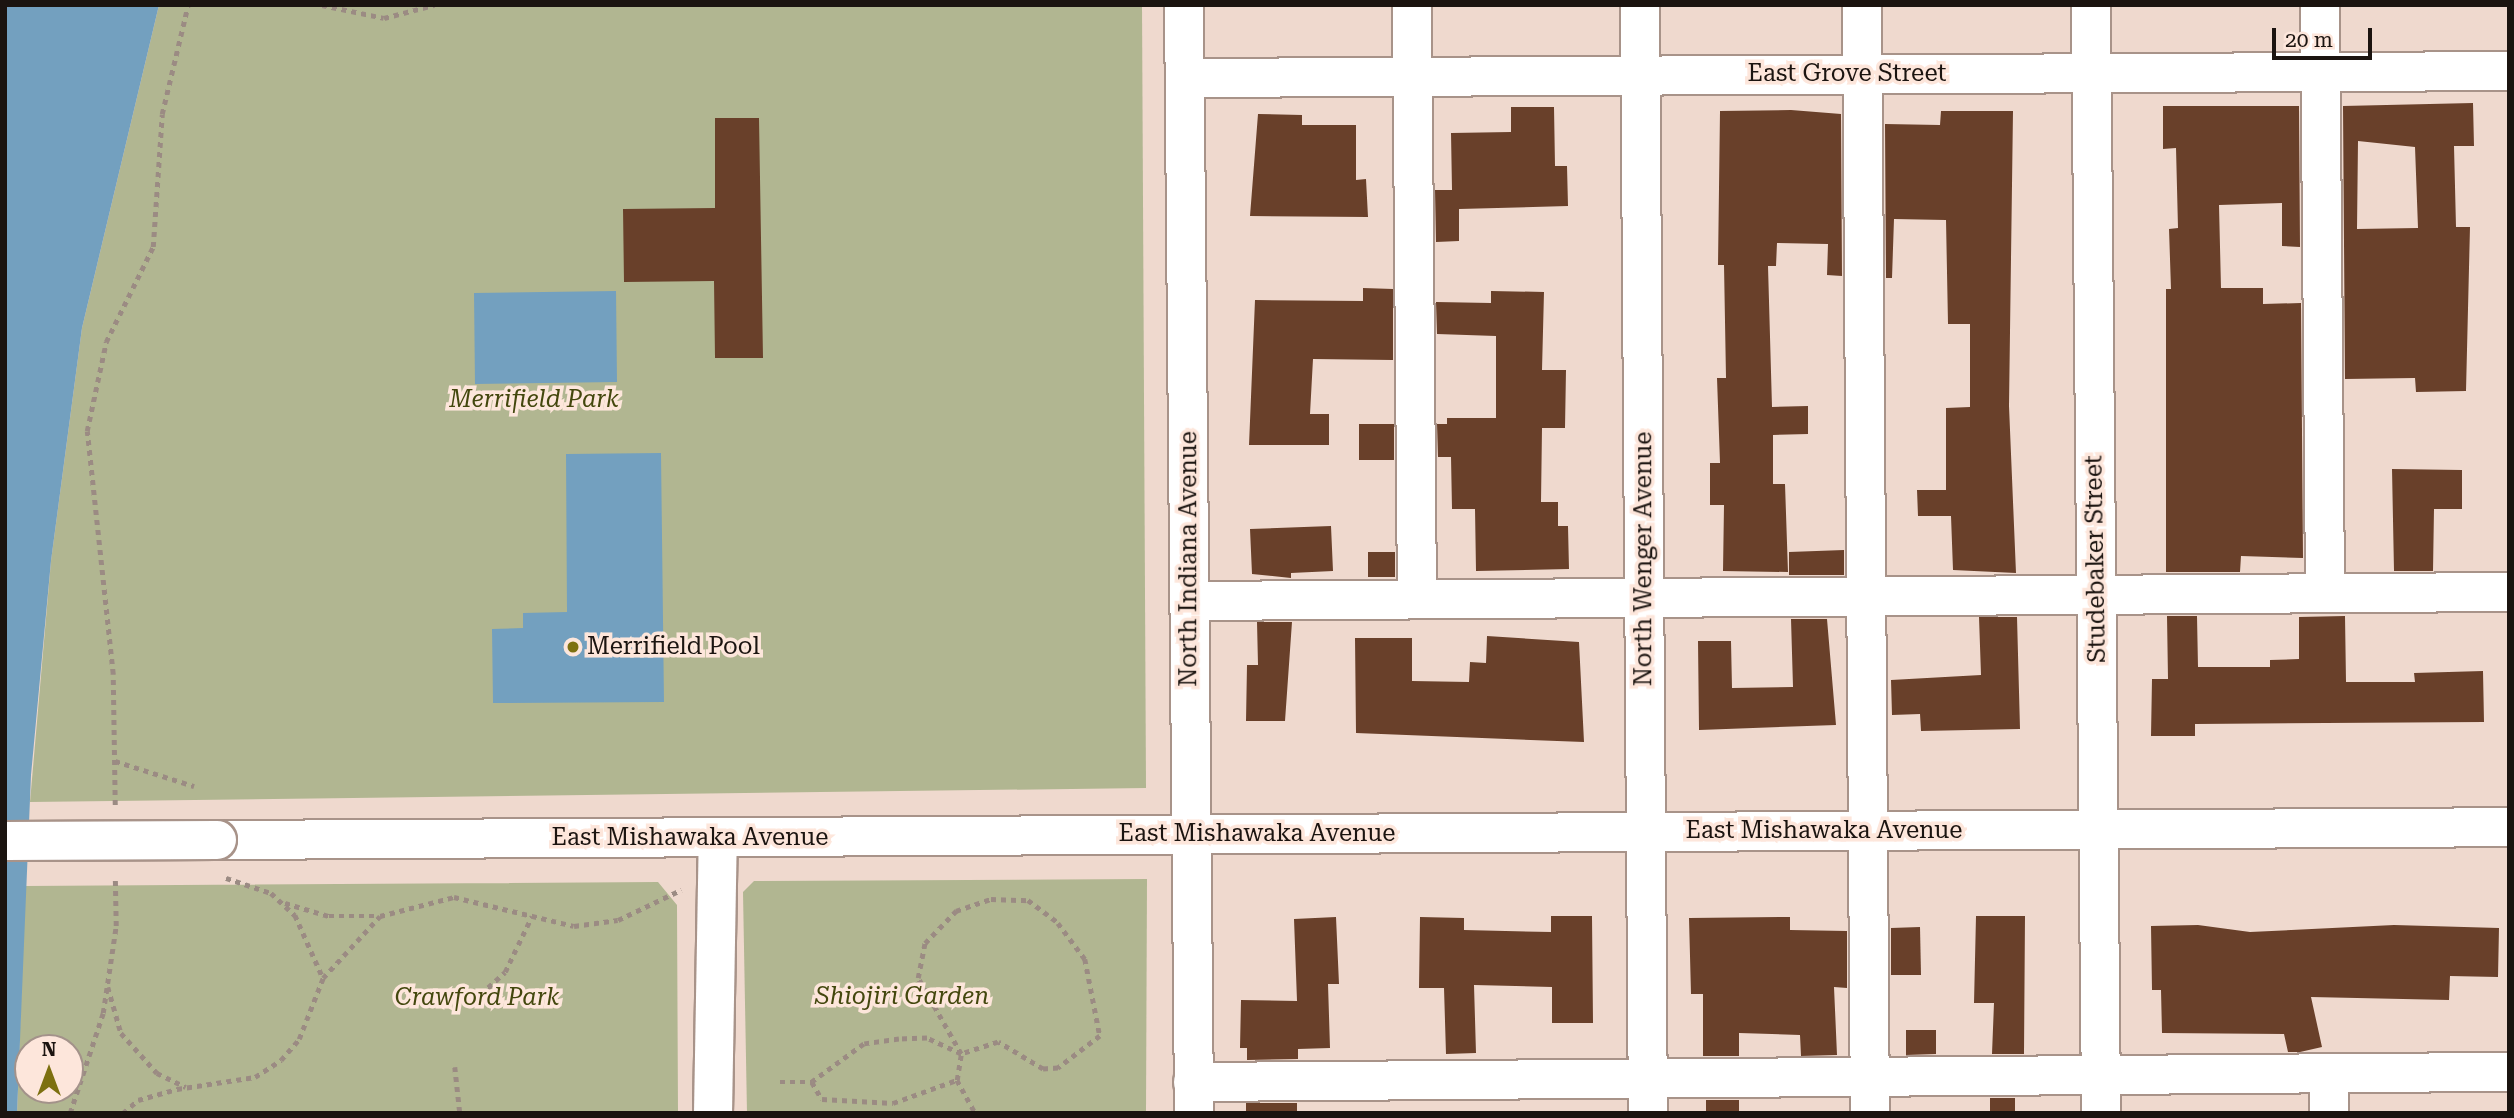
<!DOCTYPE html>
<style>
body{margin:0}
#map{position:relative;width:2514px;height:1118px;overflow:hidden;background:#efd9ce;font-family:"Roboto Serif",serif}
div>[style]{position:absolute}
.green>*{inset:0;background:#b1b691}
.water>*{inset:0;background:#73a0bf}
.building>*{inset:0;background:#69402a}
.path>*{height:4.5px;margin-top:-2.25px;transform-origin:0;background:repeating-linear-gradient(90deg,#9b8b83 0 5px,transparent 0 10px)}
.roads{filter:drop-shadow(2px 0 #a89389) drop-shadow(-2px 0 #a89389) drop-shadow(0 2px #a89389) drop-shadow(0 -2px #a89389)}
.minor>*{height:38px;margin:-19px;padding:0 19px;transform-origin:19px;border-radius:19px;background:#fff}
.bridges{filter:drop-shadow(2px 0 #a89389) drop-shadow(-2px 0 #a89389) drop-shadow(0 2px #a89389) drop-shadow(0 -2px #a89389)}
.minor-bridge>*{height:38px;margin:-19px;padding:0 19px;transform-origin:19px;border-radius:19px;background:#fff}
.dots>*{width:19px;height:19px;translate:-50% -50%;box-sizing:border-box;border:4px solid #fde6db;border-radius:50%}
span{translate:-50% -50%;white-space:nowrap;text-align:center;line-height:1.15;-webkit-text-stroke:7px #fde6db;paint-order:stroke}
.street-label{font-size:24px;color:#1b1410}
.park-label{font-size:24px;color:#43470d;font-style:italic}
.poi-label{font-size:24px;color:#1b1410}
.left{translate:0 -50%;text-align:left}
.frame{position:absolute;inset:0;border:7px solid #1b1410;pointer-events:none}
.north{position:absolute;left:14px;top:1034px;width:70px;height:70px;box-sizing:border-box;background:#fde6db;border:2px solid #a3928a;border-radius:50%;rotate:0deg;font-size:19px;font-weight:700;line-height:28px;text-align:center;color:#1b1410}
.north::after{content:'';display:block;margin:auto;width:24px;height:32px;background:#7d7010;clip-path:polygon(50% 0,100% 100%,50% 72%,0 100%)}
.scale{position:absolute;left:2272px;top:28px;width:100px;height:32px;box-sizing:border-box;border:4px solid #1b1410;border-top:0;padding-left:9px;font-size:21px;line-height:24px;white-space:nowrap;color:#1b1410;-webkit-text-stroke:5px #fde6db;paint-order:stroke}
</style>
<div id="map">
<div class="green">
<div style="clip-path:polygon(159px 5px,1142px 5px,1146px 788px,30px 802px,51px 561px,82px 328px)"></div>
<div style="clip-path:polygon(1147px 879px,1146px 1113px,747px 1113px,743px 892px,754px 881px)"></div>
<div style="clip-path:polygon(evenodd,658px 882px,677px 905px,678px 1113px,17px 1113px,25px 886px,658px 882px,28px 1048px,70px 1048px,70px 1090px,28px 1090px,28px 1048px)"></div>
</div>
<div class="water">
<div style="clip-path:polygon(5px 5px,159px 5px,82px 328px,51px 561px,31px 775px,17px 1113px,5px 1113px)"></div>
<div style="clip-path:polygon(616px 291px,617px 382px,475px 384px,474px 293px)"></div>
<div style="clip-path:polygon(661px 453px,664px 702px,493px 703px,492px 629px,523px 628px,523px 613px,567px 612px,566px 454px)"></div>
</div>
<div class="building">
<div style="clip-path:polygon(evenodd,2473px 103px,2474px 146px,2454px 146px,2456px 227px,2470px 227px,2466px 391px,2416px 392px,2415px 378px,2345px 379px,2343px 106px,2473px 103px,2358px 141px,2415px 147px,2418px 228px,2357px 229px,2358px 141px)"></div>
<div style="clip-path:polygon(2163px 106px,2299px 106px,2300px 247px,2282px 246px,2282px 203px,2219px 205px,2221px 288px,2263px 288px,2263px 304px,2301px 303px,2303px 558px,2241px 556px,2240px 572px,2166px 572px,2166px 289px,2171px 289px,2169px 229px,2178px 228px,2176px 148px,2163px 149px)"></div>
<div style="clip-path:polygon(1511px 107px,1554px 107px,1555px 166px,1567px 166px,1568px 206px,1459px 209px,1459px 241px,1436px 242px,1435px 190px,1452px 190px,1451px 133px,1511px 132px)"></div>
<div style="clip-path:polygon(1791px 110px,1841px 114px,1842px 276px,1827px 275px,1828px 244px,1777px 243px,1776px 266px,1768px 266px,1772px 407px,1808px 406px,1808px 434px,1773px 435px,1773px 484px,1785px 484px,1788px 572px,1723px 571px,1724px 505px,1710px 505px,1710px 463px,1720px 463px,1717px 378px,1726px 378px,1724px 265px,1718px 265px,1720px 111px)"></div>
<div style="clip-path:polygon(1941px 111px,2013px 111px,2009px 406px,2016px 573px,1953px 570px,1951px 516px,1918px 516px,1917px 490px,1946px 490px,1946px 408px,1970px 407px,1970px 324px,1948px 324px,1946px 220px,1894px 219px,1892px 278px,1886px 278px,1885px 124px,1940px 125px)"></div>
<div style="clip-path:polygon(1258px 114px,1302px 115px,1302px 125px,1356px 125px,1356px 180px,1366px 179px,1368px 217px,1250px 216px)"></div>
<div style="clip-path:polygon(715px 118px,759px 118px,763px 358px,715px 358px,714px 281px,624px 282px,623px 209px,715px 208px)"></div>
<div style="clip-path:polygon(1363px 288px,1393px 289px,1393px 360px,1313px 359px,1310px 414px,1329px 414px,1329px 445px,1249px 445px,1255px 300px,1363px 301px)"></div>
<div style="clip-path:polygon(1491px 291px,1544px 292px,1542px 370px,1566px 370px,1565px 428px,1542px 428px,1541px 502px,1558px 502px,1558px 526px,1568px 526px,1569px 569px,1476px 571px,1475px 509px,1452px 509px,1451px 457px,1438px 457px,1437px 424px,1447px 424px,1447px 418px,1496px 418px,1496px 336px,1437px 334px,1436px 302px,1491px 303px)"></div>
<div style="clip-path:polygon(1359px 424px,1394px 424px,1394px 460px,1359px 460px)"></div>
<div style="clip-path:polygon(2392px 469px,2462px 470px,2462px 509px,2434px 509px,2433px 571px,2394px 571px)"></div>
<div style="clip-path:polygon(1331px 526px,1333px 571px,1291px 573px,1291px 578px,1252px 574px,1250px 529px)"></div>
<div style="clip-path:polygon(1844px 550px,1844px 575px,1789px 575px,1789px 552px)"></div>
<div style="clip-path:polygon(1368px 552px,1395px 552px,1395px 577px,1368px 577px)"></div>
<div style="clip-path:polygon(2167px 616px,2197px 616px,2198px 667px,2270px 667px,2270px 660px,2299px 659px,2299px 617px,2345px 616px,2346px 682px,2415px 682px,2414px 673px,2483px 671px,2484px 722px,2195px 724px,2195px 736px,2151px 736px,2152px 679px,2168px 679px)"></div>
<div style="clip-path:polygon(1979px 617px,2017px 617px,2020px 729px,1921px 731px,1920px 714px,1892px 715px,1891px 680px,1981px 675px)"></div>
<div style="clip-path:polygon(1791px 619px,1827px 619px,1836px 725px,1699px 730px,1698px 641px,1731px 641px,1732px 688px,1793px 687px)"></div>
<div style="clip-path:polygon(1257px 622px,1292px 622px,1285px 721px,1246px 721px,1247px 665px,1258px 665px)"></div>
<div style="clip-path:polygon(1487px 636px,1579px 642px,1584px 742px,1356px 733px,1355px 638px,1412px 638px,1412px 681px,1469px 682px,1470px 662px,1486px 663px)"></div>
<div style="clip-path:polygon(1551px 916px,1592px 916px,1593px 1023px,1552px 1023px,1552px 987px,1474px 985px,1476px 1053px,1446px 1054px,1444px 988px,1419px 988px,1420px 917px,1464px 918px,1464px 930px,1551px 932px)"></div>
<div style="clip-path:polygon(1976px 916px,2025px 916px,2024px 1054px,1992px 1054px,1994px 1003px,1974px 1003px)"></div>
<div style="clip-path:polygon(1336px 917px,1339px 984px,1328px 984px,1330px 1048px,1298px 1049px,1298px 1059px,1247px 1060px,1247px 1048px,1240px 1048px,1241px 1000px,1297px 1001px,1294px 919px)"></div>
<div style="clip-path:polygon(1790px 917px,1790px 930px,1847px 931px,1847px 988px,1834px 987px,1837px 1055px,1801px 1056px,1800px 1035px,1739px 1033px,1739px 1056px,1703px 1056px,1703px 994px,1691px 994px,1689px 918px)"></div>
<div style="clip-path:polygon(2198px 925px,2250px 932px,2394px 925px,2499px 928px,2498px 977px,2450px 976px,2449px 1000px,2311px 997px,2322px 1047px,2300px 1052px,2288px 1052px,2284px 1034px,2162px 1033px,2161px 990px,2152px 990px,2151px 926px)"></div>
<div style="clip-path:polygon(1920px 927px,1921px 975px,1891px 975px,1891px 928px)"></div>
<div style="clip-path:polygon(1906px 1030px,1936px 1030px,1936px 1054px,1906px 1055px)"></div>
<div style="clip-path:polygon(1990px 1098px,2015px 1098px,2015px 1113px,1990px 1113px)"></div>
<div style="clip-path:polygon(1706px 1100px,1739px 1100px,1739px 1113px,1706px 1113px)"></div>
<div style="clip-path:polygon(1246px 1103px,1297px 1103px,1297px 1113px,1246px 1113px)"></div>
</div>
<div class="path">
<div style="left:322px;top:5px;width:63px;rotate:11.8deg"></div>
<div style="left:384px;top:18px;width:52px;rotate:-14.6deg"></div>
<div style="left:844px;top:5px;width:231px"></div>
<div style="left:115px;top:761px;width:83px;rotate:17.6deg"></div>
<div style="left:115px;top:805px;width:131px;rotate:-90.9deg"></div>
<div style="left:113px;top:674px;width:244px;rotate:-96.1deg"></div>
<div style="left:87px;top:431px;width:91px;rotate:-77.9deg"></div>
<div style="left:106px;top:342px;width:106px;rotate:-63.7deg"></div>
<div style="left:153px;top:247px;width:133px;rotate:-86.1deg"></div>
<div style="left:162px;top:114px;width:112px;rotate:-76.6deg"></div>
<div style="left:226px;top:878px;width:47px;rotate:18.4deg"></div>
<div style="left:271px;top:893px;width:33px;rotate:43deg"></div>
<div style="left:295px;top:915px;width:69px;rotate:66deg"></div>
<div style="left:285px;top:903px;width:46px;rotate:16.5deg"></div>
<div style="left:329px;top:916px;width:50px"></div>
<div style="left:108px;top:987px;width:48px;rotate:74.2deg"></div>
<div style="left:121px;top:1033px;width:54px;rotate:48deg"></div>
<div style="left:157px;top:1073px;width:32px;rotate:26deg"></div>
<div style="left:473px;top:1001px;width:43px;rotate:-42.2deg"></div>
<div style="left:505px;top:972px;width:62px;rotate:-64.3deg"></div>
<div style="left:455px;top:1067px;width:46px;rotate:83.8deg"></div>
<div style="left:957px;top:1080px;width:38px;rotate:61deg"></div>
<div style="left:780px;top:1082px;width:32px"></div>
<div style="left:812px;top:1082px;width:20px;rotate:60deg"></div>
<div style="left:822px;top:1099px;width:71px;rotate:3.2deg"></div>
<div style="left:893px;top:1103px;width:68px;rotate:-19.8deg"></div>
<div style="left:957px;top:1080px;width:26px;rotate:-81deg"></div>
<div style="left:961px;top:1054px;width:87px;rotate:-119.5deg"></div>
<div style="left:918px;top:978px;width:36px;rotate:-79deg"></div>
<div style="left:925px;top:943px;width:45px;rotate:-45.9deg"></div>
<div style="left:956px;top:911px;width:37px;rotate:-19deg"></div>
<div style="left:991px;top:899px;width:37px;rotate:2deg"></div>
<div style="left:1028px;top:900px;width:38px;rotate:37deg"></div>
<div style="left:1058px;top:923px;width:45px;rotate:53.1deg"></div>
<div style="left:1085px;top:959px;width:78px;rotate:79deg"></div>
<div style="left:1100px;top:1036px;width:53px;rotate:142.7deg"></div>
<div style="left:1058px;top:1068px;width:15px;rotate:176deg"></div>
<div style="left:1043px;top:1069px;width:52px;rotate:-149deg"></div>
<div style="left:998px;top:1042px;width:39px;rotate:162deg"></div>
<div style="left:961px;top:1054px;width:38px;rotate:-155deg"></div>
<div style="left:927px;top:1038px;width:28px;rotate:178deg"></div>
<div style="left:899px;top:1039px;width:35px;rotate:172deg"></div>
<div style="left:864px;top:1044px;width:64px;rotate:143.8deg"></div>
<div style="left:70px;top:1113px;width:105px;rotate:-71.7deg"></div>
<div style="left:103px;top:1013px;width:88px;rotate:-81.5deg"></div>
<div style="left:116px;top:926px;width:50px;rotate:-91.1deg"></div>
<div style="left:123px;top:1113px;width:20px;rotate:-41deg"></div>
<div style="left:138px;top:1100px;width:41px;rotate:-15.8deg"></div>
<div style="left:177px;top:1089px;width:79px;rotate:-8.7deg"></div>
<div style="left:255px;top:1077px;width:31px;rotate:-33deg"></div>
<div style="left:281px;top:1060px;width:28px;rotate:-49deg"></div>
<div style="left:299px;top:1039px;width:66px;rotate:-68.5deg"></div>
<div style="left:323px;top:978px;width:84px;rotate:-47.4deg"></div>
<div style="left:380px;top:916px;width:76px;rotate:-14.4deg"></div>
<div style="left:454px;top:897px;width:123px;rotate:13.6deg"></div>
<div style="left:574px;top:926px;width:44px;rotate:-7.8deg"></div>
<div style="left:618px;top:920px;width:70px;rotate:-25.5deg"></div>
</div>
<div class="roads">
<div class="minor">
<div style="left:1184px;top:5px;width:1108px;rotate:89.48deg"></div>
<div style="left:1412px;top:5px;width:594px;rotate:89.52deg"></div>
<div style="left:1640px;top:5px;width:1108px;rotate:89.59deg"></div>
<div style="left:1862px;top:5px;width:1108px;rotate:89.59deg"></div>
<div style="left:2091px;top:5px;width:1108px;rotate:89.48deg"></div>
<div style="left:2320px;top:5px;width:588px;rotate:89.51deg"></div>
<div style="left:1185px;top:78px;width:1324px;rotate:-0.3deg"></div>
<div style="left:1189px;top:601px;width:1320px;rotate:-0.39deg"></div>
<div style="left:217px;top:840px;width:2292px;rotate:-0.32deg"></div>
<div style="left:2329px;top:1073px;width:40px;rotate:90deg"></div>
<div style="left:1193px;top:1082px;width:1316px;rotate:-0.44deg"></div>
<div style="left:713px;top:1113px;width:276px;rotate:-89deg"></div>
</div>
</div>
<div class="bridges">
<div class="minor-bridge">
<div style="left:5px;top:841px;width:212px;rotate:-0.3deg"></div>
</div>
</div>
<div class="dots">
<div style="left:573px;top:647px;background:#7d7010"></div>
</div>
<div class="street-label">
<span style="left:1847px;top:74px">East Grove Street</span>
<span style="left:1189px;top:559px;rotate:-90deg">North Indiana Avenue</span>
<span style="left:1644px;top:559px;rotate:-90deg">North Wenger Avenue</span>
<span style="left:2096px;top:559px;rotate:-91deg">Studebaker Street</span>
<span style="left:1824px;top:831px">East Mishawaka Avenue</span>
<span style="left:1257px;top:834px">East Mishawaka Avenue</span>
<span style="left:690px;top:838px">East Mishawaka Avenue</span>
</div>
<div class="park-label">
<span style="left:534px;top:400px">Merrifield Park</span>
<span style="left:902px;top:997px">Shiojiri Garden</span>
<span style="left:477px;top:998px">Crawford Park</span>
</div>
<div class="poi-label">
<span class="left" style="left:587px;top:647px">Merrifield Pool</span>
</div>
<div class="frame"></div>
<div class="north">N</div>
<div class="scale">20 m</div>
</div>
